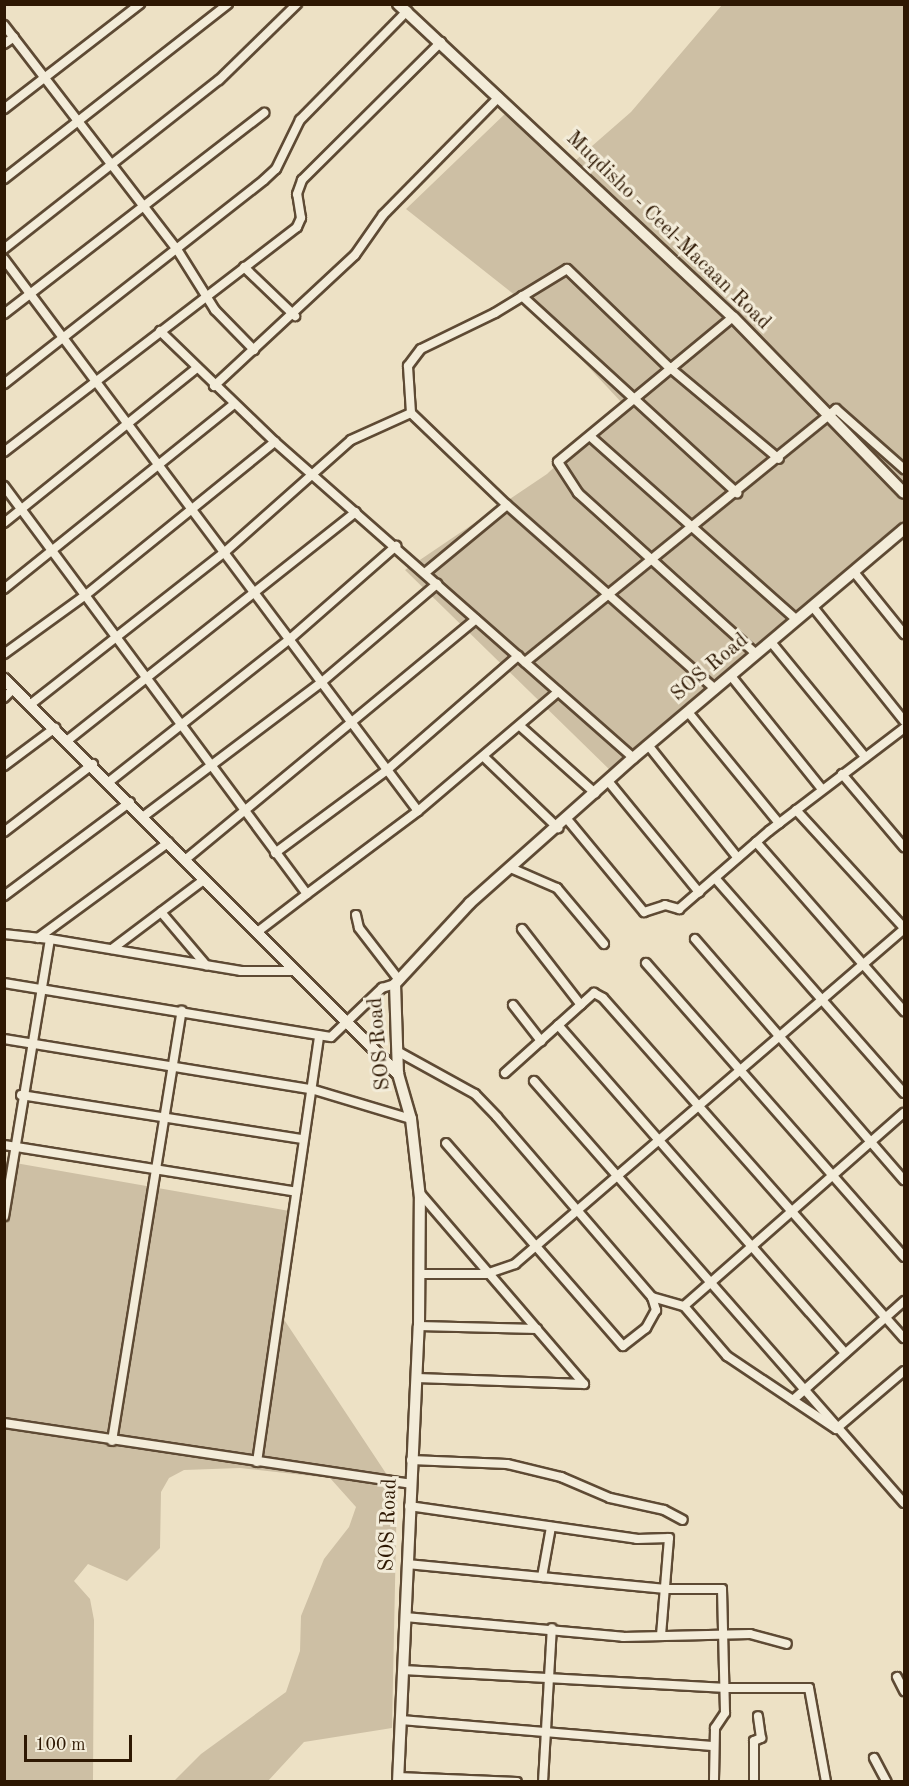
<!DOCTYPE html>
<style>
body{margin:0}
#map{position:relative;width:909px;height:1786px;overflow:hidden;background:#ede1c5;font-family:"Old Standard TT",serif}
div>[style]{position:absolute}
.green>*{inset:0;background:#cdbfa4}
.roads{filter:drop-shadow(2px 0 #5e4a34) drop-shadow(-2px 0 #5e4a34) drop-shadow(0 2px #5e4a34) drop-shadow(0 -2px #5e4a34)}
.street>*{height:8px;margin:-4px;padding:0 4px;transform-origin:4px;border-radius:4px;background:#f3ecd9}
.secondary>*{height:10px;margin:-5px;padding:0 5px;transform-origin:5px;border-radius:5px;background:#f3ecd9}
span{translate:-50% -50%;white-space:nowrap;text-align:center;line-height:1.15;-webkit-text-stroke:6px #f3ecd9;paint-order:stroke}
.street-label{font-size:21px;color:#2e1803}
.frame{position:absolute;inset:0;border:6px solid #2e1803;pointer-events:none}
.scale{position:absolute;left:24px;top:1735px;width:108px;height:27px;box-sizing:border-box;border:3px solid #2e1803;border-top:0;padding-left:8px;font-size:18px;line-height:21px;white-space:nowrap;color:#2e1803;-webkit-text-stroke:4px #f3ecd9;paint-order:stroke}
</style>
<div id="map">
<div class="green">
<div style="clip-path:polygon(722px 5px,904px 5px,904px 536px,614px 774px,405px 570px,547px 474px,622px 403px,540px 315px,406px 209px,509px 110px,576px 160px,631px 112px)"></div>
<div style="clip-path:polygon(4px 1161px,295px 1212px,277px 1309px,397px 1490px,392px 1728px,304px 1742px,268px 1781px,174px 1781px,201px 1754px,286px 1692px,300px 1651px,301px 1616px,324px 1559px,349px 1527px,356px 1507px,330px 1478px,240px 1468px,184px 1470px,169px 1478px,161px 1492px,160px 1548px,127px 1581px,88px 1564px,74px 1581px,90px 1599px,94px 1620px,93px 1781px,5px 1781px)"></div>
</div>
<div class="roads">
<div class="street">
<div style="left:4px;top:25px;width:285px;rotate:52.4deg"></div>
<div style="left:178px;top:251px;width:70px;rotate:57.9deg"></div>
<div style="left:215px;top:310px;width:56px;rotate:45.7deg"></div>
<div style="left:4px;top:44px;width:12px;rotate:-35deg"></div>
<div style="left:4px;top:109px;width:172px;rotate:-37.7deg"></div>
<div style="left:4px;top:179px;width:284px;rotate:-38deg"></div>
<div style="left:4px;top:249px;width:273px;rotate:-38.2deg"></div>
<div style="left:219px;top:80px;width:109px;rotate:-44.3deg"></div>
<div style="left:4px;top:259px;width:690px;rotate:53.13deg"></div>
<div style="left:244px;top:267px;width:71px;rotate:43.9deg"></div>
<div style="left:522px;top:296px;width:292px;rotate:42.5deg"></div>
<div style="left:4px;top:314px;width:329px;rotate:-37.7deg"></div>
<div style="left:733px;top:317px;width:227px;rotate:140.4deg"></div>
<div style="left:558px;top:462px;width:37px;rotate:57deg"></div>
<div style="left:578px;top:493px;width:240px;rotate:42.1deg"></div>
<div style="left:160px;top:331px;width:160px;rotate:44deg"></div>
<div style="left:275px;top:442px;width:478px;rotate:41.4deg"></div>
<div style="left:4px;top:384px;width:330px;rotate:-38.1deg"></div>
<div style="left:264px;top:180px;width:16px;rotate:-43deg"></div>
<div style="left:276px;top:169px;width:55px;rotate:-63.9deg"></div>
<div style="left:300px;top:120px;width:153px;rotate:-45.5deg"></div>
<div style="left:214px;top:386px;width:192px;rotate:-42.9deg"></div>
<div style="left:355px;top:255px;width:49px;rotate:-55deg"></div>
<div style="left:383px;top:215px;width:165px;rotate:-45.5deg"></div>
<div style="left:411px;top:413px;width:47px;rotate:-93.7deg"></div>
<div style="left:408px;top:366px;width:21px;rotate:-53deg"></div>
<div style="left:421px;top:349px;width:82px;rotate:-25.9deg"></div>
<div style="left:495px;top:313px;width:84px;rotate:-31.4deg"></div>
<div style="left:567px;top:269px;width:141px;rotate:43.9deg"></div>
<div style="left:669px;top:367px;width:143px;rotate:39.9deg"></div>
<div style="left:592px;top:438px;width:274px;rotate:41.6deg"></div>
<div style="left:4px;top:452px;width:369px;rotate:-37.5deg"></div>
<div style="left:297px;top:227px;width:10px;rotate:-66deg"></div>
<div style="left:301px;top:218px;width:24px;rotate:-99deg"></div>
<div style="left:297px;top:194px;width:15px;rotate:-70deg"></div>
<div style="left:302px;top:180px;width:196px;rotate:-44.8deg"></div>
<div style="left:4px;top:486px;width:508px;rotate:53.4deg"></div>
<div style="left:307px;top:894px;width:64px;rotate:142.6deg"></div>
<div style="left:4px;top:523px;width:248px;rotate:-38.8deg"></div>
<div style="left:426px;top:572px;width:105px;rotate:-39.6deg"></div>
<div style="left:854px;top:572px;width:80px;rotate:51.1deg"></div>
<div style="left:4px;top:589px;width:295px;rotate:-38.8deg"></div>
<div style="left:813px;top:607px;width:146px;rotate:51.4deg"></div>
<div style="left:771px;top:642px;width:149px;rotate:50.7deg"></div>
<div style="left:4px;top:654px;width:102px;rotate:-35.9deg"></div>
<div style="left:87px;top:594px;width:242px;rotate:-39deg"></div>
<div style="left:525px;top:662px;width:401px;rotate:-39.1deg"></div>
<div style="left:836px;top:409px;width:91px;rotate:41.4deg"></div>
<div style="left:731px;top:676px;width:145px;rotate:51.2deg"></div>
<div style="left:4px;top:698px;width:14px;rotate:-45deg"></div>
<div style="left:31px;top:704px;width:248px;rotate:-38.1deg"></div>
<div style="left:226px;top:551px;width:167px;rotate:-41.6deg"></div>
<div style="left:351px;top:440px;width:66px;rotate:-24.2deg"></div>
<div style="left:411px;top:413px;width:133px;rotate:43.8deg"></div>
<div style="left:507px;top:505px;width:278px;rotate:41.5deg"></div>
<div style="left:688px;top:712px;width:144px;rotate:50.7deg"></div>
<div style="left:520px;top:726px;width:101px;rotate:41.8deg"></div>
<div style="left:68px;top:740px;width:367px;rotate:-38.4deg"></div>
<div style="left:648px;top:745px;width:144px;rotate:51.5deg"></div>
<div style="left:484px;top:757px;width:103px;rotate:43.8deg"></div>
<div style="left:4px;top:766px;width:64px;rotate:-36.7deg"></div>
<div style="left:842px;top:774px;width:96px;rotate:49.7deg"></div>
<div style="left:110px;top:781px;width:231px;rotate:-38.3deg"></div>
<div style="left:291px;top:638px;width:140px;rotate:-41.2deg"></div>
<div style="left:608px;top:781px;width:144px;rotate:50.7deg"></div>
<div style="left:796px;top:810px;width:160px;rotate:47.5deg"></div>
<div style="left:144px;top:816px;width:224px;rotate:-37deg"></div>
<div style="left:323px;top:681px;width:150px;rotate:-40.4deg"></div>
<div style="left:567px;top:819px;width:121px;rotate:50.4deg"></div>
<div style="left:644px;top:912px;width:22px;rotate:-18deg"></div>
<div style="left:665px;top:905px;width:15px;rotate:16deg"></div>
<div style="left:679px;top:909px;width:119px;rotate:-40.9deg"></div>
<div style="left:769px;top:831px;width:170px;rotate:-37.3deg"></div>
<div style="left:4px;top:832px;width:112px;rotate:-37.4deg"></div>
<div style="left:756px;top:842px;width:225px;rotate:48.8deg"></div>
<div style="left:275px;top:853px;width:139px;rotate:-36.5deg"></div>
<div style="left:387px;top:770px;width:174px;rotate:-41deg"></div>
<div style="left:186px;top:859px;width:376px;rotate:-39.6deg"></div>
<div style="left:513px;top:869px;width:48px;rotate:23.4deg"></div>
<div style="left:557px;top:888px;width:73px;rotate:50deg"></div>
<div style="left:715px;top:878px;width:286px;rotate:48.7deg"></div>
<div style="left:307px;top:894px;width:139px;rotate:-36.8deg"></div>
<div style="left:418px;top:811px;width:184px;rotate:-40.4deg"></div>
<div style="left:4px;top:896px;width:157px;rotate:-36.7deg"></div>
<div style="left:161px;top:912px;width:70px;rotate:49.7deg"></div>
<div style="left:356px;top:915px;width:13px;rotate:77deg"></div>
<div style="left:359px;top:928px;width:66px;rotate:52.4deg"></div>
<div style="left:522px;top:929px;width:96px;rotate:52.2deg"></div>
<div style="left:4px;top:934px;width:46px;rotate:6.2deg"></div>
<div style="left:50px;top:939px;width:281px;rotate:99.4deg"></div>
<div style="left:38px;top:938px;width:162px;rotate:-36.2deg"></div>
<div style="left:50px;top:939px;width:194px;rotate:9.5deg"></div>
<div style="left:241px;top:971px;width:53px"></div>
<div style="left:695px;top:939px;width:319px;rotate:49.1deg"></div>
<div style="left:112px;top:949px;width:116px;rotate:-37deg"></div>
<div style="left:646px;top:963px;width:391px;rotate:48.7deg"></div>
<div style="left:4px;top:983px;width:331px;rotate:9.4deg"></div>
<div style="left:331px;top:1037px;width:71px;rotate:-43.9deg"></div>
<div style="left:382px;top:988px;width:14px;rotate:-17deg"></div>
<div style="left:513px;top:1005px;width:46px;rotate:52.1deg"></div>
<div style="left:558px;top:1025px;width:436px;rotate:48.8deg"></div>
<div style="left:4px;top:1039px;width:311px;rotate:9.3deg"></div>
<div style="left:311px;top:1089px;width:104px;rotate:16.7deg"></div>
<div style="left:397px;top:1051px;width:89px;rotate:28.9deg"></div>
<div style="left:475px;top:1094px;width:32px;rotate:46deg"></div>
<div style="left:497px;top:1117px;width:238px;rotate:49.3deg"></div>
<div style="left:652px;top:1297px;width:14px;rotate:73deg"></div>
<div style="left:656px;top:1310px;width:21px;rotate:119deg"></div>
<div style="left:646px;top:1328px;width:29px;rotate:142deg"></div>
<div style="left:623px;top:1346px;width:269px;rotate:-131.1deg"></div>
<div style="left:505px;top:1073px;width:120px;rotate:-42deg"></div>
<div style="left:594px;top:993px;width:10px;rotate:29deg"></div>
<div style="left:603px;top:998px;width:454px;rotate:48.5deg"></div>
<div style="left:534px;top:1081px;width:561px;rotate:48.76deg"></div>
<div style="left:21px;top:1095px;width:285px;rotate:8.9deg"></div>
<div style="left:4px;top:1145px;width:296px;rotate:9.1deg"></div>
<div style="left:420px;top:1274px;width:66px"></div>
<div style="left:486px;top:1274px;width:31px;rotate:-19deg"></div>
<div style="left:515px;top:1264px;width:513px;rotate:-40.73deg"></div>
<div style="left:652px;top:1297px;width:33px;rotate:16deg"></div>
<div style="left:684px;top:1306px;width:66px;rotate:49.3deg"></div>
<div style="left:727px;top:1356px;width:131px;rotate:33.8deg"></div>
<div style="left:836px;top:1429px;width:89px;rotate:-40.5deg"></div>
<div style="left:684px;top:1306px;width:293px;rotate:-41.3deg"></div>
<div style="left:419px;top:1326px;width:118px;rotate:1.5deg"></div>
<div style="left:417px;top:1378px;width:167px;rotate:2.1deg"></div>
<div style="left:584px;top:1384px;width:252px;rotate:-130.7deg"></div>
<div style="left:793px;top:1400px;width:149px;rotate:-41.7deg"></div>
<div style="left:4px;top:1423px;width:411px;rotate:8.5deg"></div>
<div style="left:112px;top:1441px;width:436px;rotate:-80.8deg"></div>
<div style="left:411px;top:1460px;width:96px;rotate:2.4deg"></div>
<div style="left:507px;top:1464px;width:56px;rotate:13.5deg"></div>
<div style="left:561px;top:1477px;width:53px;rotate:23.2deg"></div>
<div style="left:610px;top:1498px;width:55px;rotate:12.5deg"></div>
<div style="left:664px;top:1510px;width:21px;rotate:28deg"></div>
<div style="left:257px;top:1462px;width:431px;rotate:-81.7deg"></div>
<div style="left:409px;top:1506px;width:230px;rotate:8.2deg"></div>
<div style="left:637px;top:1539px;width:32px;rotate:-2deg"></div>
<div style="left:669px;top:1538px;width:98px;rotate:94.7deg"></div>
<div style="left:407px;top:1564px;width:260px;rotate:5.5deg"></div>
<div style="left:666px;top:1589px;width:56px"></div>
<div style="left:722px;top:1589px;width:124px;rotate:88.6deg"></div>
<div style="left:725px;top:1713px;width:18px;rotate:124deg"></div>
<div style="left:715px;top:1728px;width:54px;rotate:91.1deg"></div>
<div style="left:542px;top:1577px;width:51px;rotate:-79.8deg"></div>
<div style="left:405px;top:1617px;width:219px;rotate:5.2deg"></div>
<div style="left:623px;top:1637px;width:127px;rotate:-1.4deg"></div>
<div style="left:750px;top:1634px;width:38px;rotate:15deg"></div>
<div style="left:403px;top:1670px;width:324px;rotate:3.2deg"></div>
<div style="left:726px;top:1688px;width:83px"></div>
<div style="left:809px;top:1688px;width:96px;rotate:79.7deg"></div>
<div style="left:897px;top:1677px;width:16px;rotate:63deg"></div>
<div style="left:401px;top:1720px;width:312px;rotate:4.8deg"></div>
<div style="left:874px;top:1758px;width:27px;rotate:62deg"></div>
<div style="left:398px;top:1777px;width:119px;rotate:2.4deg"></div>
<div style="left:543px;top:1782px;width:154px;rotate:-86.7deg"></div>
<div style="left:754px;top:1782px;width:41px;rotate:-90deg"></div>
<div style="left:754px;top:1741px;width:8px;rotate:-23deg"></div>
<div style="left:761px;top:1738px;width:22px;rotate:-98deg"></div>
</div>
<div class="secondary">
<div style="left:398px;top:4px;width:458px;rotate:43.1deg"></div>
<div style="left:733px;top:317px;width:245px;rotate:45.8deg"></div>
<div style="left:4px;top:679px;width:558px;rotate:45.07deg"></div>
<div style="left:398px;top:1782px;width:456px;rotate:-87.4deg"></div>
<div style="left:419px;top:1326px;width:128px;rotate:-89.6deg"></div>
<div style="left:420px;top:1198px;width:80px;rotate:-96.5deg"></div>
<div style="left:411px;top:1119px;width:47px;rotate:-106.1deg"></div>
<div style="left:398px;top:1074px;width:90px;rotate:-91.9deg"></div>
<div style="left:395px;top:984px;width:110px;rotate:-47.2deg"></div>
<div style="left:470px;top:903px;width:218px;rotate:-41.7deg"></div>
<div style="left:633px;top:758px;width:355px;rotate:-40.2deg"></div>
</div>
</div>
<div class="street-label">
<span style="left:668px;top:231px;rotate:44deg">Muqdisho - Ceel-Macaan Road</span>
<span style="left:710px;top:668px;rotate:-40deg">SOS Road</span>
<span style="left:380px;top:1044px;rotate:-95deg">SOS Road</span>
<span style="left:389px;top:1525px;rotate:-88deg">SOS Road</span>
</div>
<div class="frame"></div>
<div class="scale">100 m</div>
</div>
